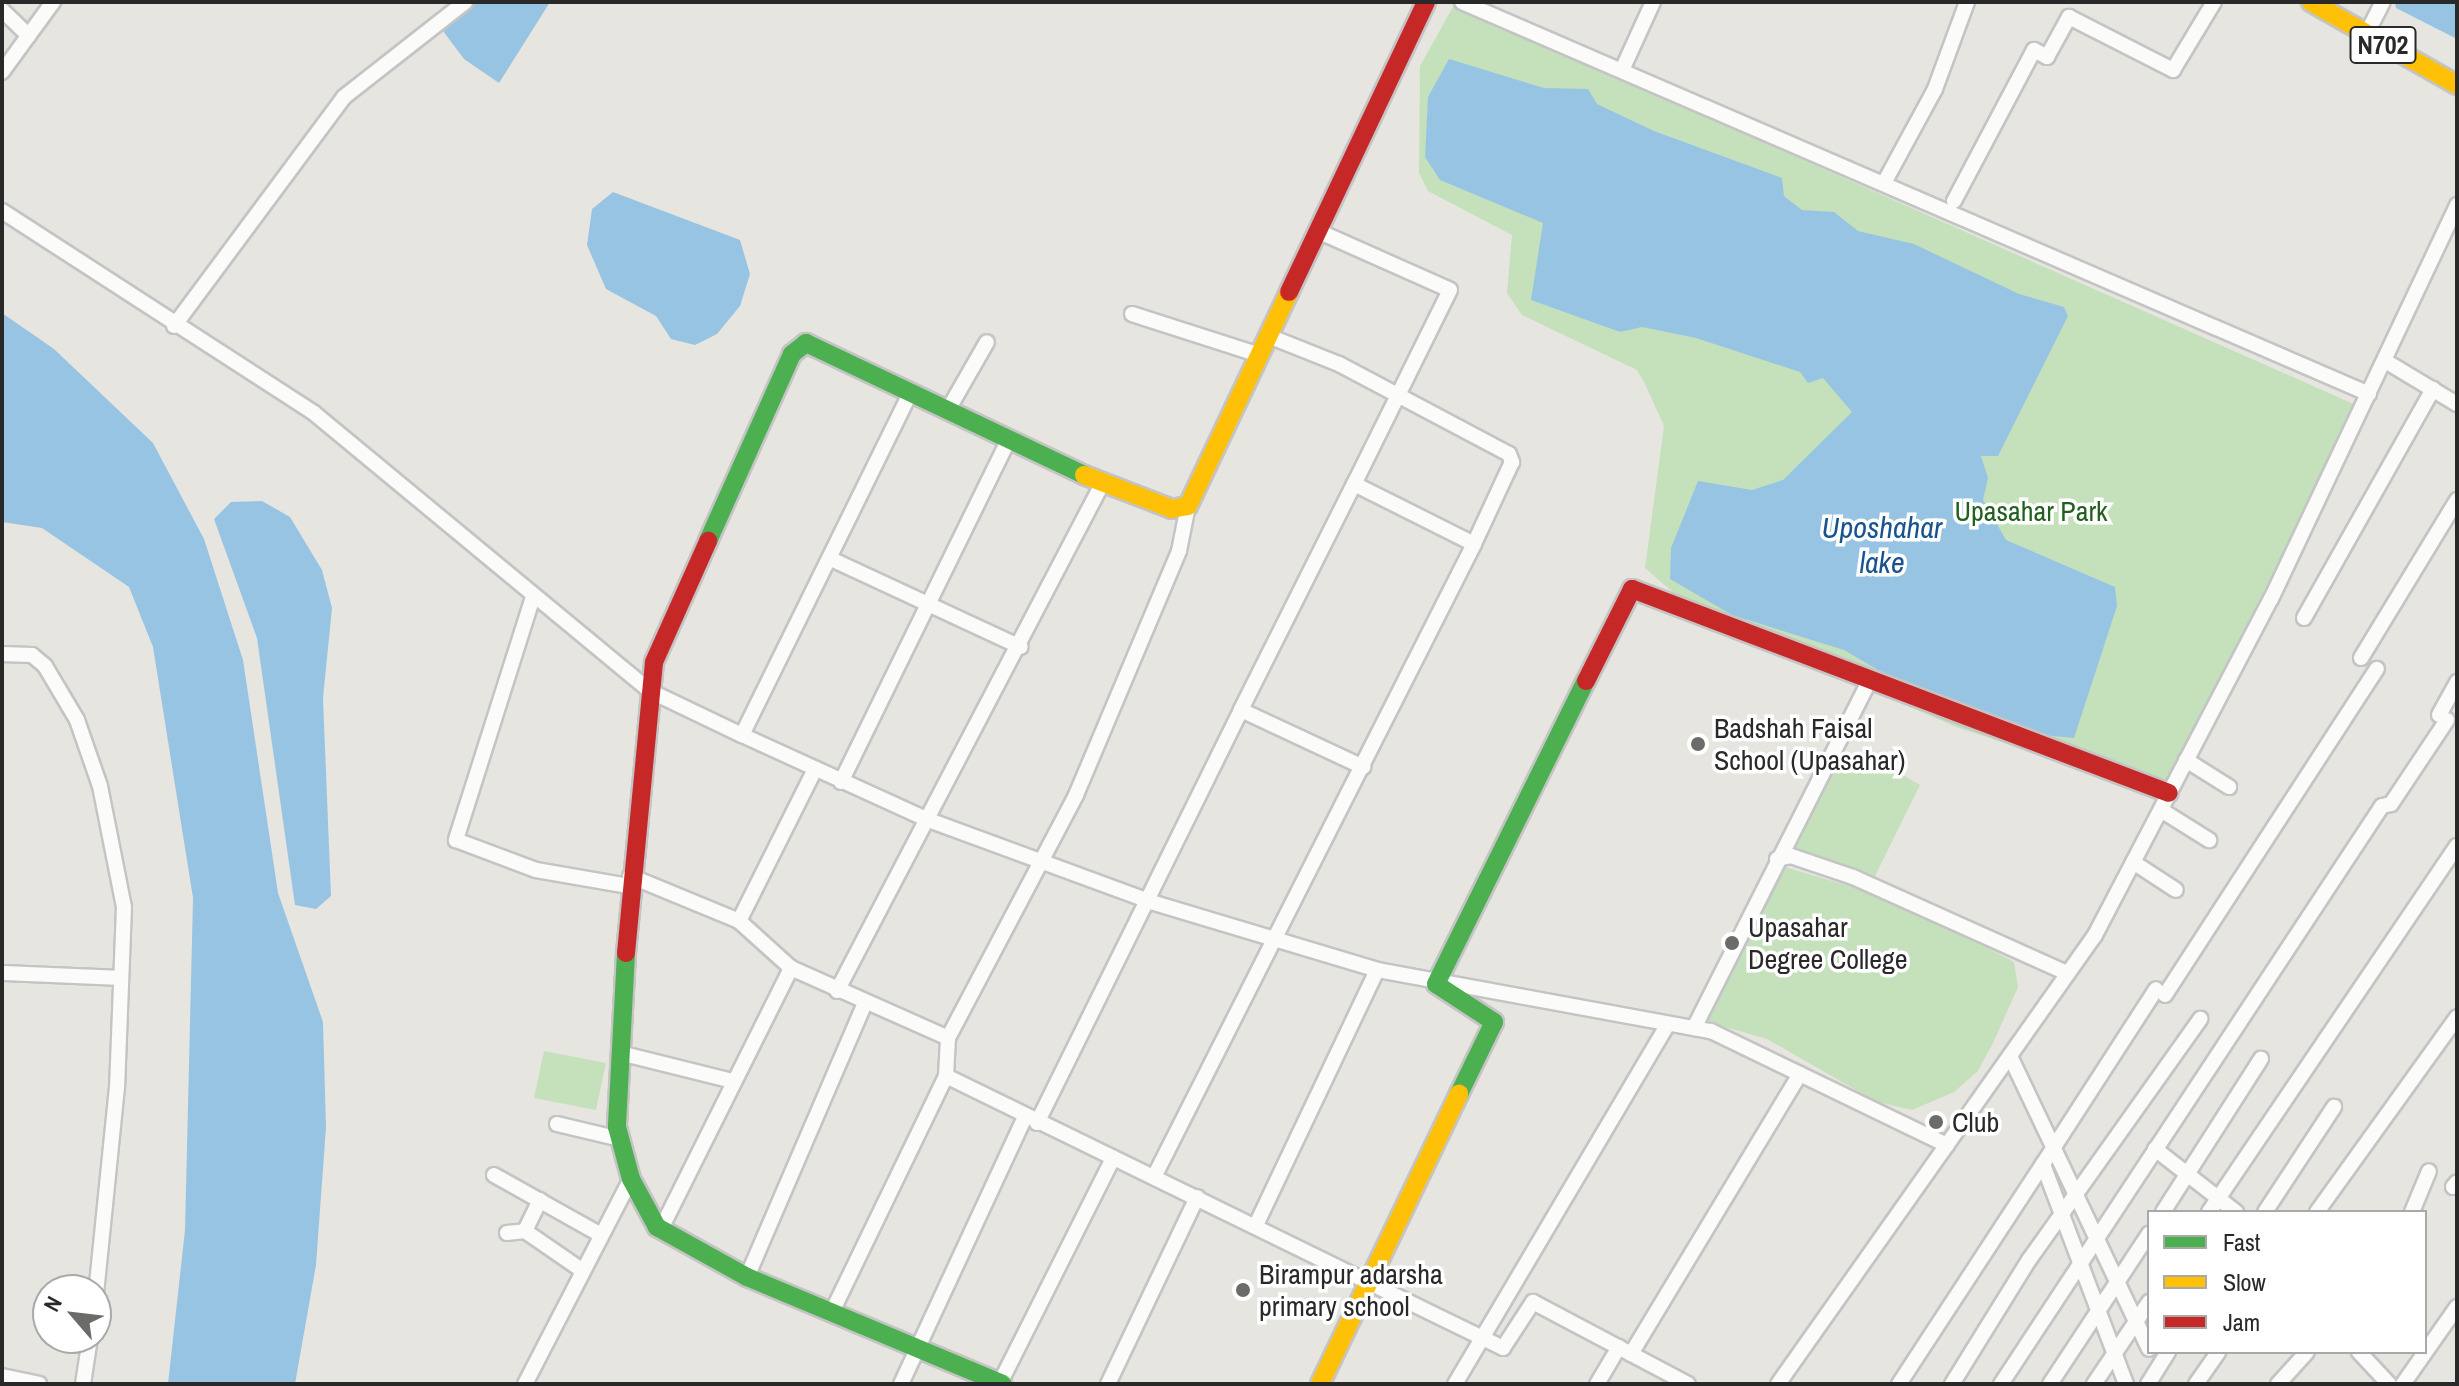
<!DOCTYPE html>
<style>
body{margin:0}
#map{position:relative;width:2459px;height:1386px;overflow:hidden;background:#e6e5e0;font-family:"Archivo Narrow",sans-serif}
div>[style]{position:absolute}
.green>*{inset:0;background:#c4e1bb}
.water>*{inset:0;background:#98c4e3}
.roads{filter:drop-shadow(2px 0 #c5c4c5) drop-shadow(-2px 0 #c5c4c5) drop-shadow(0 2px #c5c4c5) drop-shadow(0 -2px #c5c4c5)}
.street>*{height:14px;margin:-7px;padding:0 7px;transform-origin:7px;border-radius:7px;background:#fbfbfa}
.fast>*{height:18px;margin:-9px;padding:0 9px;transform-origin:9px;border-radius:9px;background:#4caf50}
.slow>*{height:18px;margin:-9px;padding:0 9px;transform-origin:9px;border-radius:9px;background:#ffc107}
.jam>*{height:18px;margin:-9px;padding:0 9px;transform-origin:9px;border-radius:9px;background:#c62828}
.dots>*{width:22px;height:22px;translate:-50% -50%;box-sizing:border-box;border:4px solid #fff;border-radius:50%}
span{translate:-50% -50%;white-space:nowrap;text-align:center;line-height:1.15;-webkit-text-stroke:7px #fff;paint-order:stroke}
.shield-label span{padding:2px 6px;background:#fff;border:2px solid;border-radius:6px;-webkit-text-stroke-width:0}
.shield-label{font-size:26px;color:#292929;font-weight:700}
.park-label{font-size:28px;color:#236020}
.poi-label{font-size:28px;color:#292929}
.left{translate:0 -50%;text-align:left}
.water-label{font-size:30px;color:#18538e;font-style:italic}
.frame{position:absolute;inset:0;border:4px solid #292929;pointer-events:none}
.legend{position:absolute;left:2147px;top:1210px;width:280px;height:144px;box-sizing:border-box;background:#fff;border:2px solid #a9a9a9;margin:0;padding:10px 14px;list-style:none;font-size:24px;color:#292929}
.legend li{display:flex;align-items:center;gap:16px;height:40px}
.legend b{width:40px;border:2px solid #a9a9a9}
.north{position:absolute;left:32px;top:1274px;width:80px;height:80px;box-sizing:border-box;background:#fff;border:2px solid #a9a9a9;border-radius:50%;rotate:298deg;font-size:22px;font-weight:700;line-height:32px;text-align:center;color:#292929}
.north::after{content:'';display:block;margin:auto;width:28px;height:36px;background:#6b6b69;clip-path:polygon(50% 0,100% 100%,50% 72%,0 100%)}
</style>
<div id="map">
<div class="green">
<div style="clip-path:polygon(1454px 5px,2358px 406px,2161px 794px,1956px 727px,1902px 703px,1857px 664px,1726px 619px,1676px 595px,1645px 568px,1664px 426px,1645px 384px,1637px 370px,1522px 315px,1507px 293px,1512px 235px,1428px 191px,1419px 173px,1420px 66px)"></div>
<div style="clip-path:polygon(1861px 752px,1881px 760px,1878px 770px,1886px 775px,1891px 768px,1920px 785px,1873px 880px,1786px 851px,1827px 760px,1852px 774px)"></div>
<div style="clip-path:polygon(1778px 865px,1894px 899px,2014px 962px,2018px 987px,1994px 1041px,1978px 1071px,1954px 1092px,1912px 1110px,1877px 1102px,1767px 1039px,1704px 1021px)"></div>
<div style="clip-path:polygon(544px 1051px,606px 1063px,596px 1110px,534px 1098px)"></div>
</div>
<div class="water">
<div style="clip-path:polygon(477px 2px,550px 2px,499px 83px,464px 59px,440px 27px)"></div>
<div style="clip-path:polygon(2395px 2px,2457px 2px,2457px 39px,2396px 8px)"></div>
<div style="clip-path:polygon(1449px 59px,1544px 88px,1588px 89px,1597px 104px,1654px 131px,1782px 178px,1784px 196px,1802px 210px,1834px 212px,1858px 231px,1914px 244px,2019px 294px,2064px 307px,2068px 316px,1998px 456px,1981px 456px,1988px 478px,1983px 500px,2006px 540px,2115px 587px,2117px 606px,2074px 738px,2019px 733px,2007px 720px,1895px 680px,1844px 650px,1732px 615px,1670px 579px,1671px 548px,1698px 481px,1752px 490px,1783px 480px,1852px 412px,1823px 378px,1808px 383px,1800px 372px,1696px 338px,1642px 327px,1620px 332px,1531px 300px,1543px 223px,1440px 180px,1425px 157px,1428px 97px)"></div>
<div style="clip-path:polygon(613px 192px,740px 240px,750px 274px,740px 306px,717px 334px,695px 345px,671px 339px,656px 316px,606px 289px,587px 245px,592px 209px)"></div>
<div style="clip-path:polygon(2px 313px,54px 349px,153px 443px,204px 539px,243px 660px,278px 893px,323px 1022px,326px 1127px,316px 1265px,295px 1384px,168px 1384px,185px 1230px,193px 898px,153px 647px,129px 587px,42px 528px,2px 522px)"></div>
<div style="clip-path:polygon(262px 501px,290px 517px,322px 570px,332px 608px,323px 698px,331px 896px,316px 909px,295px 905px,257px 638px,214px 519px,231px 502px)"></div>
</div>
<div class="roads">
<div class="street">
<div style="left:1462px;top:2px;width:988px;rotate:23.37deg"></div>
<div style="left:2px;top:10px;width:37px;rotate:44deg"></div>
<div style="left:2366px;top:35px;width:37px;rotate:-63deg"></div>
<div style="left:1622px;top:70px;width:75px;rotate:-65.5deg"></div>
<div style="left:2px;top:72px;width:87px;rotate:-53.9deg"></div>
<div style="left:1884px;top:183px;width:107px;rotate:-61.5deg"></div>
<div style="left:1935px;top:89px;width:93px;rotate:-69.8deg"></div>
<div style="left:1954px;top:201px;width:171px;rotate:-62.1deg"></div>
<div style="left:2034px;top:50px;width:15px;rotate:28deg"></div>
<div style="left:2047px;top:57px;width:46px;rotate:-61.2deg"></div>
<div style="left:2069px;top:17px;width:117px;rotate:27deg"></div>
<div style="left:2173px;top:70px;width:79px;rotate:-58.9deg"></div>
<div style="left:2px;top:211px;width:372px;rotate:32.9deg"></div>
<div style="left:314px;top:413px;width:436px;rotate:39.6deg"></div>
<div style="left:650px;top:691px;width:102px;rotate:25.6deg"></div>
<div style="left:742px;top:735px;width:382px;rotate:-63.8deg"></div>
<div style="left:1320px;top:232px;width:142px;rotate:24deg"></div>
<div style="left:1450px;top:290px;width:216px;rotate:116.3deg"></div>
<div style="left:1132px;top:314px;width:134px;rotate:17.8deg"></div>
<div style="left:174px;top:326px;width:285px;rotate:-53.4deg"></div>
<div style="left:344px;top:97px;width:154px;rotate:-38.1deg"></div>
<div style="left:1271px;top:337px;width:73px;rotate:21.7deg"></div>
<div style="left:1339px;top:364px;width:192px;rotate:27.9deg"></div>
<div style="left:1509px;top:454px;width:9px;rotate:69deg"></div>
<div style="left:1512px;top:462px;width:90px;rotate:114.9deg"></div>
<div style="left:2387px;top:362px;width:82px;rotate:31deg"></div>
<div style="left:948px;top:410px;width:78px;rotate:-60.2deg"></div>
<div style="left:831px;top:559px;width:209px;rotate:24.9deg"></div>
<div style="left:532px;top:600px;width:252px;rotate:107.6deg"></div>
<div style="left:456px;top:840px;width:85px;rotate:20.6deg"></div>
<div style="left:536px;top:870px;width:94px;rotate:9.8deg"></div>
<div style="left:2304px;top:618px;width:263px;rotate:-60.6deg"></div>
<div style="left:2px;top:654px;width:30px;rotate:2deg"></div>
<div style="left:32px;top:655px;width:17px;rotate:40deg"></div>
<div style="left:45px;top:666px;width:63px;rotate:59.3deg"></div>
<div style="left:77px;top:720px;width:70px;rotate:70.8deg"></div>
<div style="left:100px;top:786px;width:123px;rotate:78.8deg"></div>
<div style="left:124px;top:907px;width:180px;rotate:92.2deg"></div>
<div style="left:117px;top:1087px;width:208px;rotate:95.8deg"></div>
<div style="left:2361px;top:658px;width:185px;rotate:-58.7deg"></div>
<div style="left:2439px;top:715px;width:38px;rotate:-61deg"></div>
<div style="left:742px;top:735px;width:202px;rotate:24.5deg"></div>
<div style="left:926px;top:819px;width:240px;rotate:20.2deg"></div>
<div style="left:1151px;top:902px;width:236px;rotate:16.7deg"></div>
<div style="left:1377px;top:970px;width:340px;rotate:10.4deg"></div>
<div style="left:1711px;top:1031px;width:262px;rotate:25.8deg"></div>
<div style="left:2186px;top:760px;width:51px;rotate:32.1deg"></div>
<div style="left:841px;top:782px;width:382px;rotate:-63.9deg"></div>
<div style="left:2161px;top:810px;width:57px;rotate:32deg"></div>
<div style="left:1777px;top:859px;width:14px;rotate:-12deg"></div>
<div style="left:1791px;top:856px;width:65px;rotate:18.7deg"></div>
<div style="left:1853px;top:877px;width:235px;rotate:24.2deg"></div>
<div style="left:2133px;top:862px;width:51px;rotate:33.1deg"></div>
<div style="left:630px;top:876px;width:118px;rotate:22.4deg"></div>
<div style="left:739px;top:921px;width:70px;rotate:42.1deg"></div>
<div style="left:791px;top:968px;width:172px;rotate:24deg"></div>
<div style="left:948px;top:1038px;width:38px;rotate:93deg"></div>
<div style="left:946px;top:1076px;width:620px;rotate:26.03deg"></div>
<div style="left:1503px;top:1348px;width:55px;rotate:-56.9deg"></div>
<div style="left:1533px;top:1302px;width:175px;rotate:27.9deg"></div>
<div style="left:739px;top:921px;width:170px;rotate:-63.4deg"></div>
<div style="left:2px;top:973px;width:119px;rotate:2.4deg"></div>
<div style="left:837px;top:991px;width:572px;rotate:-62.4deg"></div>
<div style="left:2165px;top:995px;width:389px;rotate:-57deg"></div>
<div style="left:1694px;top:1028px;width:391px;rotate:-63.2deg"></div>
<div style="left:948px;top:1038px;width:275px;rotate:-62.2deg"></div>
<div style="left:1076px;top:795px;width:265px;rotate:-67.1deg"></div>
<div style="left:1179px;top:551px;width:46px;rotate:-78.7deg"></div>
<div style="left:620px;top:1053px;width:115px;rotate:14deg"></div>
<div style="left:2010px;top:1056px;width:324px;rotate:64.6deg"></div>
<div style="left:1037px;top:1123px;width:461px;rotate:-63.7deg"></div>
<div style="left:1241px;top:710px;width:135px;rotate:25deg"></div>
<div style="left:557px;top:1124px;width:65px;rotate:13.4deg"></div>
<div style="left:2155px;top:1149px;width:103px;rotate:37.9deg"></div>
<div style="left:494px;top:1175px;width:120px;rotate:29.3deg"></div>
<div style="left:1154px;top:1177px;width:709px;rotate:-63.18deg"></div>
<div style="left:1474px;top:544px;width:134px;rotate:-153.4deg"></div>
<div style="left:1354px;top:484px;width:253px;rotate:116.6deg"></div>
<div style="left:2453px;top:1187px;width:6px;rotate:-51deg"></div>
<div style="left:540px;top:1200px;width:34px;rotate:116deg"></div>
<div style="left:525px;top:1231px;width:67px;rotate:34.6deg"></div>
<div style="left:2163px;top:1212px;width:182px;rotate:-57.4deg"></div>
<div style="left:2209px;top:1212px;width:442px;rotate:-55.9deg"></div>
<div style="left:2265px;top:1212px;width:126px;rotate:-56.7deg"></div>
<div style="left:2317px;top:1212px;width:240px;rotate:-54.3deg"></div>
<div style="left:2412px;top:1212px;width:44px;rotate:-67.5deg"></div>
<div style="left:1256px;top:1225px;width:282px;rotate:-64.6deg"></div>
<div style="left:661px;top:1229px;width:292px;rotate:-63.5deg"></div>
<div style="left:507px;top:1233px;width:18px;rotate:-6deg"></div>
<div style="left:747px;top:1277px;width:298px;rotate:-66.7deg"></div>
<div style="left:831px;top:1314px;width:264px;rotate:-64.2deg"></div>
<div style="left:2359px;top:1352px;width:44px;rotate:46.8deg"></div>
<div style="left:1631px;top:1354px;width:327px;rotate:-58.9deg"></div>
<div style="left:2px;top:1376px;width:38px;rotate:12deg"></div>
<div style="left:1000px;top:1383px;width:252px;rotate:-63.3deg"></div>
<div style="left:83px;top:1384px;width:47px;rotate:-81.3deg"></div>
<div style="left:525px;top:1384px;width:231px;rotate:-62.7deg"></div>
<div style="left:901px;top:1384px;width:294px;rotate:-65.1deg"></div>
<div style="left:1108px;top:1384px;width:207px;rotate:-64.5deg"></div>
<div style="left:1455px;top:1384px;width:418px;rotate:-59.4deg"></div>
<div style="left:1597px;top:1384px;width:43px;rotate:-59.3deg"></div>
<div style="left:1778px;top:1384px;width:550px;rotate:-54.78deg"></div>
<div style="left:2095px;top:935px;width:379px;rotate:-62.4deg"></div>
<div style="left:2271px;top:599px;width:436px;rotate:-64.7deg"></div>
<div style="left:1899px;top:1384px;width:263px;rotate:-56.8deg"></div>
<div style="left:1952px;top:1384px;width:146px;rotate:-58.2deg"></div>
<div style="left:2029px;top:1260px;width:296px;rotate:-54.6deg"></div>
<div style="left:2001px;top:1384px;width:692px;rotate:-56.61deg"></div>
<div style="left:2382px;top:806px;width:9px;rotate:-13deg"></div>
<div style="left:2391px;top:804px;width:101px;rotate:-56.3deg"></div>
<div style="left:2050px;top:1384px;width:180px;rotate:-56.6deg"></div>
<div style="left:2094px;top:1384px;width:99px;rotate:-56.1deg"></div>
<div style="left:2126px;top:1384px;width:235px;rotate:-110.7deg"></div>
<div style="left:2043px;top:1164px;width:208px;rotate:-57.1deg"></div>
<div style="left:2148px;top:1384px;width:38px;rotate:-58deg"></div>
<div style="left:2196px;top:1384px;width:39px;rotate:-55deg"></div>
<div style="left:2278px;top:1384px;width:43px;rotate:-47.8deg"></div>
<div style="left:2403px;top:1384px;width:94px;rotate:-55deg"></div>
</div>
<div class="fast">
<div style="left:708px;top:541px;width:205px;rotate:-65.8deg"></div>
<div style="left:792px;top:354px;width:18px;rotate:-38deg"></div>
<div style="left:806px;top:343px;width:308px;rotate:25.4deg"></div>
<div style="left:626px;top:953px;width:174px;rotate:93deg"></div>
<div style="left:617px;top:1127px;width:54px;rotate:74.9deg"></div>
<div style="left:631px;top:1179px;width:55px;rotate:61.6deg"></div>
<div style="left:657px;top:1227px;width:103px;rotate:29.1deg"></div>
<div style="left:747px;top:1277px;width:277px;rotate:22.7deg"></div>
<div style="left:1459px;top:1094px;width:80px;rotate:-64.1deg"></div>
<div style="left:1494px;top:1022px;width:69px;rotate:-146.8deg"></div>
<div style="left:1436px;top:984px;width:338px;rotate:-63.7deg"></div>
</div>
<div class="slow">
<div style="left:2311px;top:2px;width:168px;rotate:29.6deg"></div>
<div style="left:1084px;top:475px;width:94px;rotate:21.1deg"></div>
<div style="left:1172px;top:509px;width:16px;rotate:-11deg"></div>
<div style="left:1188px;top:506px;width:237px;rotate:-64.7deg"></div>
<div style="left:1320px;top:1384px;width:322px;rotate:-64.4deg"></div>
</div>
<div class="jam">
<div style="left:1289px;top:292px;width:321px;rotate:-64.7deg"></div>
<div style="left:1586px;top:681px;width:103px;rotate:-63.4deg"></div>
<div style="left:1632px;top:589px;width:574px;rotate:20.8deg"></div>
<div style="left:626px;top:953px;width:292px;rotate:-84.5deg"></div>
<div style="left:654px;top:662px;width:133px;rotate:-65.9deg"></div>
</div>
</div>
<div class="dots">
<div style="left:1698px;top:744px;background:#6b6b69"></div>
<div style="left:1732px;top:943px;background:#6b6b69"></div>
<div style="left:1936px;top:1122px;background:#6b6b69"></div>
<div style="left:1243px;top:1290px;background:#6b6b69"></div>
</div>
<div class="shield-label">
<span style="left:2383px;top:45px">N702</span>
</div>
<div class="park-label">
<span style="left:2031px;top:511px">Upasahar Park</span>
</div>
<div class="poi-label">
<span class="left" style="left:1714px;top:744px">Badshah Faisal<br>School (Upasahar)</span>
<span class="left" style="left:1748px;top:943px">Upasahar<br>Degree College</span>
<span class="left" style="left:1952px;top:1122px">Club</span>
<span class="left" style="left:1259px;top:1290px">Birampur adarsha<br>primary school</span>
</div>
<div class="water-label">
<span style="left:1882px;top:544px">Uposhahar<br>lake</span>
</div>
<div class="frame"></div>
<ul class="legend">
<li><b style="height:10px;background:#4caf50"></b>Fast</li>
<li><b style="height:10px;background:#ffc107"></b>Slow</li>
<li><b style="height:10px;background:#c62828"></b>Jam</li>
</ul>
<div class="north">N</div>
</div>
